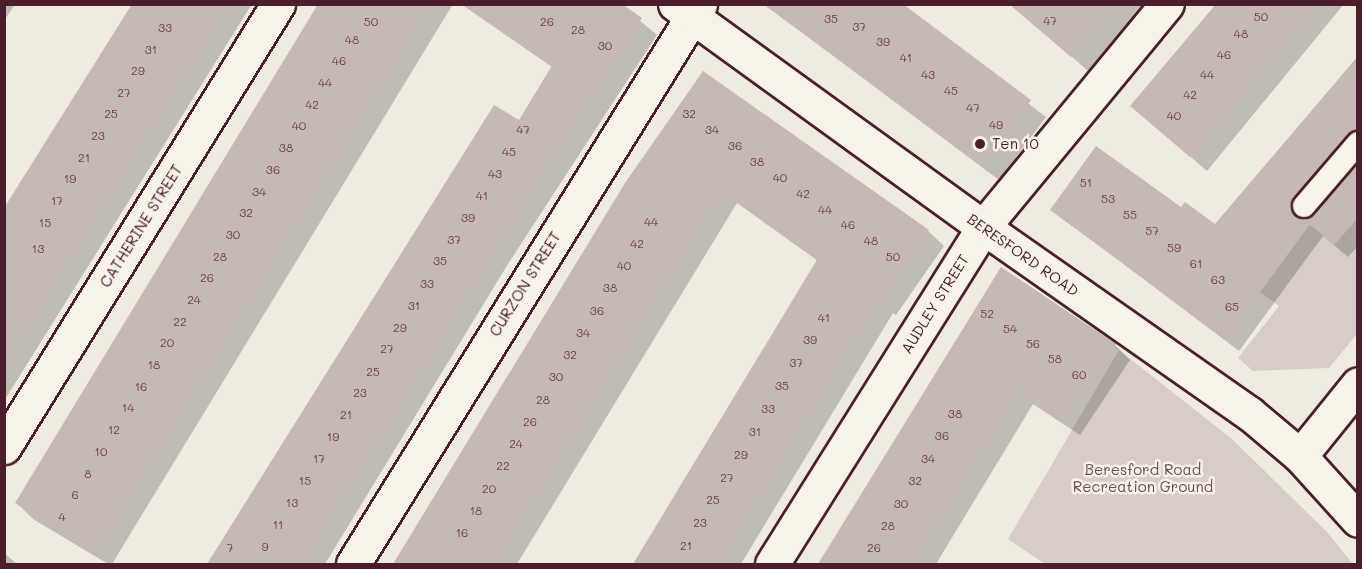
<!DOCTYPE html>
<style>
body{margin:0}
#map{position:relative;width:1362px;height:569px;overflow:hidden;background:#f0ebe0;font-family:Mali,sans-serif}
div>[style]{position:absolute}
.green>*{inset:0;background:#d8cdc6}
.shadow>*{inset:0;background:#0003}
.building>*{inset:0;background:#c6b8b3}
.roads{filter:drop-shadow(2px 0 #4a1f2b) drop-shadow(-2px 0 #4a1f2b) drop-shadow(0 2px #4a1f2b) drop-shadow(0 -2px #4a1f2b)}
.service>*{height:22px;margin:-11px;padding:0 11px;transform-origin:11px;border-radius:11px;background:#f7f3e8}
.minor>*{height:33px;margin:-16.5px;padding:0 16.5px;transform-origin:16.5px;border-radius:16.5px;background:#f7f3e8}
.tertiary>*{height:33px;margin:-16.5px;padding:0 16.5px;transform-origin:16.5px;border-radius:16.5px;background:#f7f3e8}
.dots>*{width:16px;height:16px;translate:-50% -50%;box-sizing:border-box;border:3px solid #f7f3e8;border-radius:50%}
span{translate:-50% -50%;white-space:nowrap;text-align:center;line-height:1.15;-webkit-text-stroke:5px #f7f3e8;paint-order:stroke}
.number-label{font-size:12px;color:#69454d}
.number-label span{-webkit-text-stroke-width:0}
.poi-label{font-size:15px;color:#4a1f2b}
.left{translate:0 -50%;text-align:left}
.street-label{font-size:15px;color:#4a1f2b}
.park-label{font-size:15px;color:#6e4a52}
.frame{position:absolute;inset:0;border:6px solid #4a1f2b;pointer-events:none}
</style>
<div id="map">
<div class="green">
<div style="clip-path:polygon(1357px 218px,1357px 334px,1329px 368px,1253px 371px,1238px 358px,1279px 306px,1260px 292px,1308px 223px,1334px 245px)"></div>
<div style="clip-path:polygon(1119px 350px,1232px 439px,1327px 532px,1353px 564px,1045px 564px,1008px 539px)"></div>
</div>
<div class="shadow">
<div style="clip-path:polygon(4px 4px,15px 4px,4px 21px)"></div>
<div style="clip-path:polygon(134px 4px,252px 4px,4px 401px,4px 211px)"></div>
<div style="clip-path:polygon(320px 4px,453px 4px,112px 564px,108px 564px,33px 519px,17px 503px)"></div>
<div style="clip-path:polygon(461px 4px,620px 4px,657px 35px,508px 264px,325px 564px,208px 564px,495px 107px,519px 122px,552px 67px)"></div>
<div style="clip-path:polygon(764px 4px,899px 4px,1046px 117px,999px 180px)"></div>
<div style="clip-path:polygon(1144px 4px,1094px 64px,1094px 76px,1013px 6px)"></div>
<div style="clip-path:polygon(1217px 4px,1344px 4px,1207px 171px,1132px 106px)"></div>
<div style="clip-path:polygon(703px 73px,928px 231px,944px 246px,896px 315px,893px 313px,741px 564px,635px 564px,818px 261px,737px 203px,517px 564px,395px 564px,626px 184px)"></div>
<div style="clip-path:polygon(1358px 112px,1358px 151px,1306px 211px,1304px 220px,1315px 216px,1358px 165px,1358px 246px,1348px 257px,1323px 236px,1239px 351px,1052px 210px,1181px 209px,1216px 226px)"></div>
<div style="clip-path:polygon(1001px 270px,1115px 345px,1130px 360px,1080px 435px,1033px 404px,936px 564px,821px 564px)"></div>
<div style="clip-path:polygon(4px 553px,17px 564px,4px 564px)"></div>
</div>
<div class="building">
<div style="clip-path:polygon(132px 4px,227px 4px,4px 361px,4px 208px)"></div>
<div style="clip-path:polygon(318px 4px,428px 4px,95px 552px,15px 503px)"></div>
<div style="clip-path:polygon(465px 4px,622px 4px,642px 18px,577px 114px,301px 564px,207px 564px,494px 105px,519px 120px,553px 64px)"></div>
<div style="clip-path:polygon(763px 4px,903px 4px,1031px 100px,983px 166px)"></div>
<div style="clip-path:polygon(1009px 4px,1115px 4px,1071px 57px)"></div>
<div style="clip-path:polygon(1216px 4px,1316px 4px,1190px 157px,1130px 106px)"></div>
<div style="clip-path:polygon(1358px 56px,1358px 130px,1348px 134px,1291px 204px,1296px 217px,1309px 218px,1358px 164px,1358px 218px,1334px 245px,1310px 224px,1226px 339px,1050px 210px,1096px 146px,1181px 207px,1185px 202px,1215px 224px)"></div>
<div style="clip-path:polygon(703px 71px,929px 230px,880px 300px,877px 298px,717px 564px,633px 564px,818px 258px,721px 189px,493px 564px,393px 564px,625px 183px)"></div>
<div style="clip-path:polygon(1001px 267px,1116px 344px,1064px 421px,1017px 389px,911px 564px,818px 564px)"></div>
</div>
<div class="roads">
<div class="service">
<div style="left:1304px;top:206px;width:83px;rotate:-49.4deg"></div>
</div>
<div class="minor">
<div style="left:4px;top:447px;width:521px;rotate:-58.26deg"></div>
<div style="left:1300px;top:456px;width:92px;rotate:-51.1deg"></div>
<div style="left:353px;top:564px;width:659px;rotate:-58.22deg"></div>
<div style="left:772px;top:564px;width:398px;rotate:-57.9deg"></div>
<div style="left:983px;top:227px;width:289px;rotate:-50.5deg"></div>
</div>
<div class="tertiary">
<div style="left:675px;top:4px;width:380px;rotate:35.9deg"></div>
<div style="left:983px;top:227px;width:325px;rotate:35deg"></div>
<div style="left:1249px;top:413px;width:67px;rotate:40.1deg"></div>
<div style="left:1300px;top:456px;width:86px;rotate:47.8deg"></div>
</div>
</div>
<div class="dots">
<div style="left:980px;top:144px;background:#4a1f2b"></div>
</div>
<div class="number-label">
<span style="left:1261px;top:17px">50</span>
<span style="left:831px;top:19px">35</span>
<span style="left:1050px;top:21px">47</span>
<span style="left:371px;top:22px">50</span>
<span style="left:547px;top:22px">26</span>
<span style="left:859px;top:27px">37</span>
<span style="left:165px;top:28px">33</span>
<span style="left:578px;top:30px">28</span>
<span style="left:1241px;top:34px">48</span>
<span style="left:352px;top:40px">48</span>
<span style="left:883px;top:42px">39</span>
<span style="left:605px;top:46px">30</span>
<span style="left:151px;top:50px">31</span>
<span style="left:1224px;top:55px">46</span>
<span style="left:906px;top:58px">41</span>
<span style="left:339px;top:61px">46</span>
<span style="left:138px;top:71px">29</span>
<span style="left:928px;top:75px">43</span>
<span style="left:1207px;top:75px">44</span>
<span style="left:325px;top:83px">44</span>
<span style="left:951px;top:91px">45</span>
<span style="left:124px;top:93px">27</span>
<span style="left:1190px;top:95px">42</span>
<span style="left:312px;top:105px">42</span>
<span style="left:973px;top:108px">47</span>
<span style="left:111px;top:114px">25</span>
<span style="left:689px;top:114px">32</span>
<span style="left:1174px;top:116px">40</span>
<span style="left:996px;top:125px">49</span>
<span style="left:299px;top:126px">40</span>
<span style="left:523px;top:130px">47</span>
<span style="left:712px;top:130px">34</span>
<span style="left:98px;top:136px">23</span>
<span style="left:735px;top:146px">36</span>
<span style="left:286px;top:148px">38</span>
<span style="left:509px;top:152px">45</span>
<span style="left:84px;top:158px">21</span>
<span style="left:757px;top:162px">38</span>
<span style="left:273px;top:170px">36</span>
<span style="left:495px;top:174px">43</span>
<span style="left:780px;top:178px">40</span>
<span style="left:70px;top:179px">19</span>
<span style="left:1086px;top:183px">51</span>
<span style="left:259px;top:192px">34</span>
<span style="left:803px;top:194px">42</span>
<span style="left:482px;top:196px">41</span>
<span style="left:1108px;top:199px">53</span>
<span style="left:57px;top:201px">17</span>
<span style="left:825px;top:210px">44</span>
<span style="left:246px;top:213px">32</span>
<span style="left:1130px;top:215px">55</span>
<span style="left:468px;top:218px">39</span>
<span style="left:651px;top:222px">44</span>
<span style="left:45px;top:223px">15</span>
<span style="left:848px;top:225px">46</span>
<span style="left:1152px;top:231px">57</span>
<span style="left:233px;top:235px">30</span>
<span style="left:454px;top:240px">37</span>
<span style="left:871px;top:241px">48</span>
<span style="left:637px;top:244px">42</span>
<span style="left:1174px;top:248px">59</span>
<span style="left:38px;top:249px">13</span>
<span style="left:220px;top:257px">28</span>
<span style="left:893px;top:257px">50</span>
<span style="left:440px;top:261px">35</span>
<span style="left:1196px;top:264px">61</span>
<span style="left:624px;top:266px">40</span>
<span style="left:207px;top:278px">26</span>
<span style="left:1218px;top:280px">63</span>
<span style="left:427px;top:284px">33</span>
<span style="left:610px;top:288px">38</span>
<span style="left:194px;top:300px">24</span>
<span style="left:414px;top:306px">31</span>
<span style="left:1232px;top:307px">65</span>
<span style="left:597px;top:311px">36</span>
<span style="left:987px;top:314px">52</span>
<span style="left:824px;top:318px">41</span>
<span style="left:180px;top:322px">22</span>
<span style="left:400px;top:328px">29</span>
<span style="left:1010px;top:329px">54</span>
<span style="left:583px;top:333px">34</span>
<span style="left:810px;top:340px">39</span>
<span style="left:167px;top:343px">20</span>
<span style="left:1033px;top:344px">56</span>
<span style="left:387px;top:349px">27</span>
<span style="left:570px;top:355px">32</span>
<span style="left:1055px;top:359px">58</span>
<span style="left:796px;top:363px">37</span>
<span style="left:154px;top:365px">18</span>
<span style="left:373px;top:372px">25</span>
<span style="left:1079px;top:375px">60</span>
<span style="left:556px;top:377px">30</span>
<span style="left:782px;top:386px">35</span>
<span style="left:141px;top:387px">16</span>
<span style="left:360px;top:393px">23</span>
<span style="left:543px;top:400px">28</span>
<span style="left:128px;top:408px">14</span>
<span style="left:768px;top:409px">33</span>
<span style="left:955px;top:414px">38</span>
<span style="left:346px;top:415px">21</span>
<span style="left:530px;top:422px">26</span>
<span style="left:114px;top:430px">12</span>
<span style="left:755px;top:432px">31</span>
<span style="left:942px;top:436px">36</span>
<span style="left:333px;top:437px">19</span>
<span style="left:516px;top:444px">24</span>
<span style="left:101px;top:452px">10</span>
<span style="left:741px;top:455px">29</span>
<span style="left:319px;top:459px">17</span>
<span style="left:928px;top:459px">34</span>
<span style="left:503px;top:466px">22</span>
<span style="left:88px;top:474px">8</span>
<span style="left:727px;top:478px">27</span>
<span style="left:305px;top:481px">15</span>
<span style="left:915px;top:481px">32</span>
<span style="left:489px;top:489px">20</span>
<span style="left:75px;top:495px">6</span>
<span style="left:713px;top:500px">25</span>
<span style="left:292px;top:503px">13</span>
<span style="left:901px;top:504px">30</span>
<span style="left:476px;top:511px">18</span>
<span style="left:62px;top:517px">4</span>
<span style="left:700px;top:523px">23</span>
<span style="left:278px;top:525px">11</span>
<span style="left:888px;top:526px">28</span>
<span style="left:462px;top:533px">16</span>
<span style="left:686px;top:546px">21</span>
<span style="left:265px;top:547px">9</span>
<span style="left:230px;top:548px">7</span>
<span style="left:874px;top:548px">26</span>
</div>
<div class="poi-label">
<span class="left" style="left:992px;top:144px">Ten 10</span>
</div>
<div class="street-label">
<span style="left:141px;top:226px;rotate:-58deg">CATHERINE STREET</span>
<span style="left:1023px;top:255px;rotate:35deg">BERESFORD ROAD</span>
<span style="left:525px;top:284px;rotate:-58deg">CURZON STREET</span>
<span style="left:935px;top:304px;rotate:-58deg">AUDLEY STREET</span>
</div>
<div class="park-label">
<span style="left:1143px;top:478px">Beresford Road<br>Recreation Ground</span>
</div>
<div class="frame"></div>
</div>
